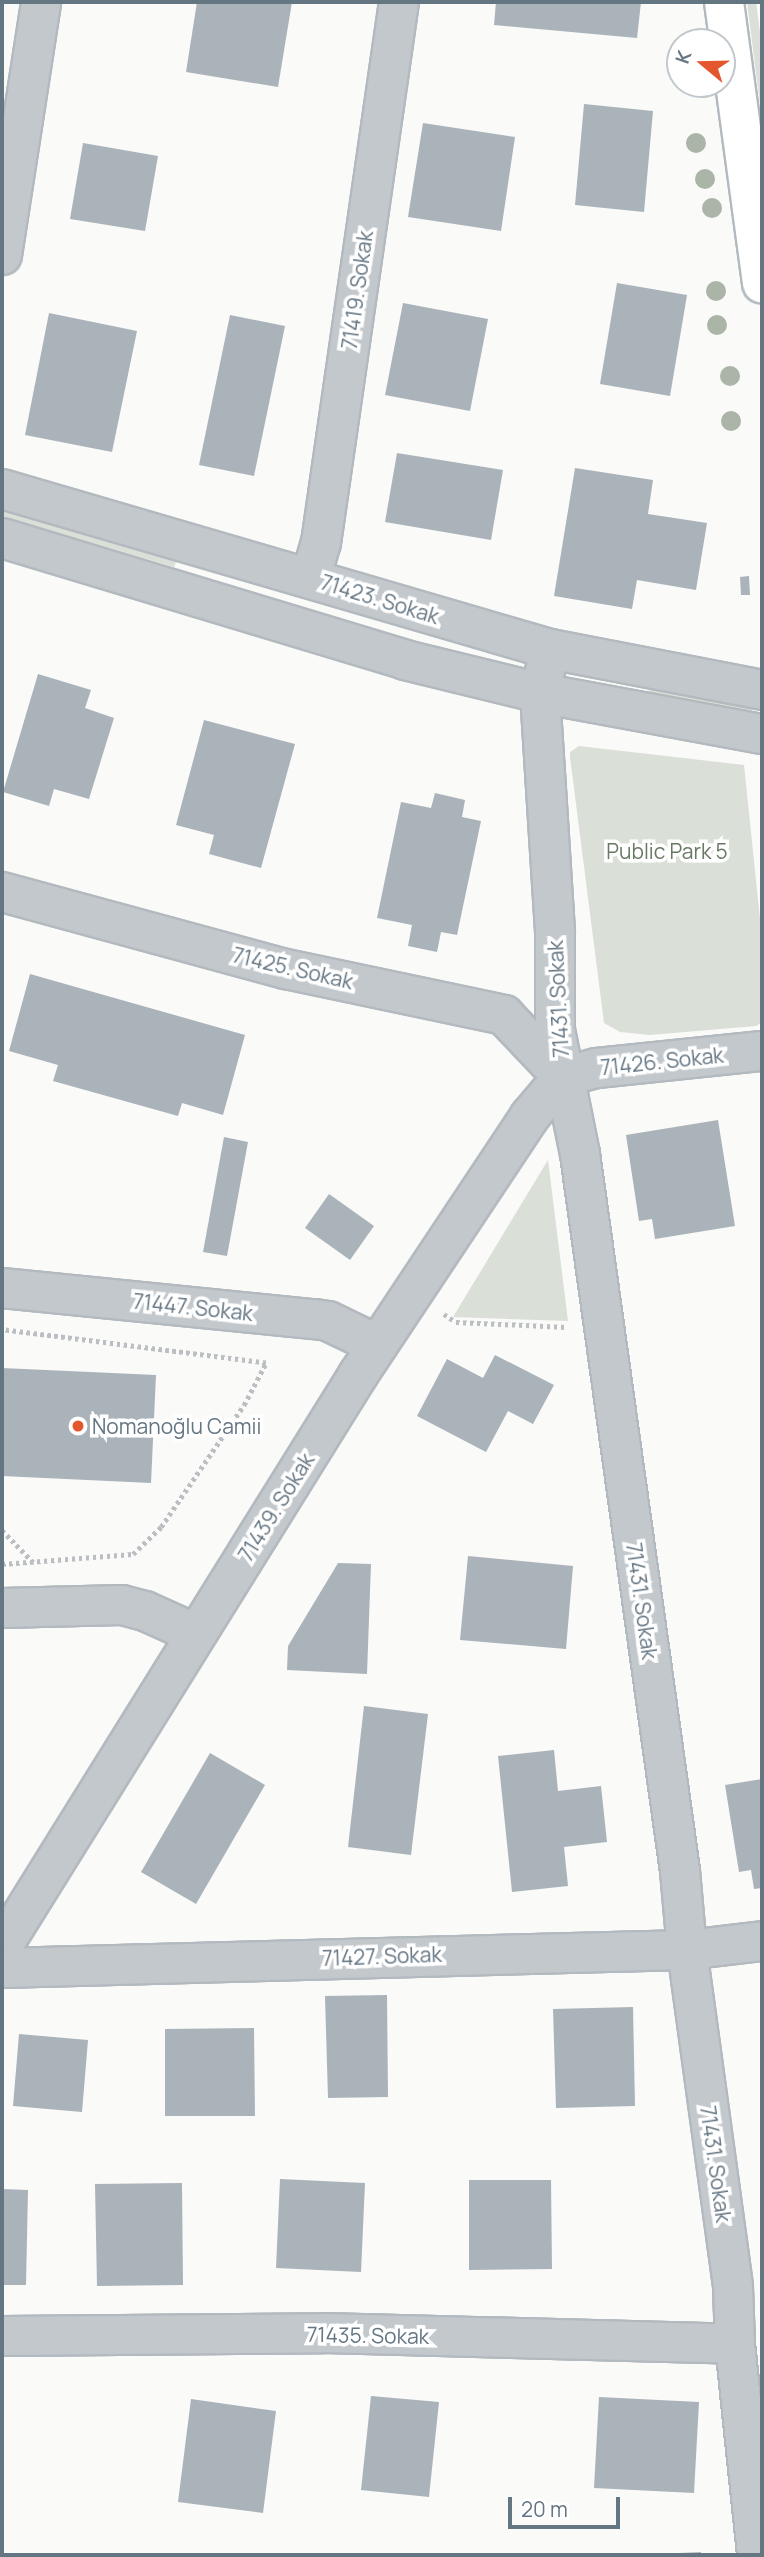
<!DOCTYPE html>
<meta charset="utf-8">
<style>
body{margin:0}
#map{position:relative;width:764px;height:2557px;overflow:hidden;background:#fafaf8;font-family:Manrope,sans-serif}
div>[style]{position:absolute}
.green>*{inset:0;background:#dadfd7}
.building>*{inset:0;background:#aab3b9}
.path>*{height:4.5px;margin-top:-2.25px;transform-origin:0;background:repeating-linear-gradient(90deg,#bbbfc2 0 3.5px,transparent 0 7px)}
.roads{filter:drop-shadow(2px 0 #b3babf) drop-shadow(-2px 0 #b3babf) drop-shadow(0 2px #b3babf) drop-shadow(0 -2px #b3babf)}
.minor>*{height:38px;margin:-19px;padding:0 19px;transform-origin:19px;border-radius:19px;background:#c3c8cc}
.tertiary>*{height:38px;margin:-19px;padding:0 19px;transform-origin:19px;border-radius:19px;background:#c3c8cc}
.secondary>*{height:38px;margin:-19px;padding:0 19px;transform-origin:19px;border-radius:19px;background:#fff}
.trees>*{width:20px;height:20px;margin:-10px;border-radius:50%;background:#aab4a7}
.dots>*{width:19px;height:19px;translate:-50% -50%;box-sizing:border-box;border:4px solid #fff;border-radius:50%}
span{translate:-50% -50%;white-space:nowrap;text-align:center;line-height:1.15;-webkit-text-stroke:7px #fff;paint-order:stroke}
.street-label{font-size:21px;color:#657683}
.park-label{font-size:21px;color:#687a64}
.poi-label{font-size:21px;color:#657683}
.left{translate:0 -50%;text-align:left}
.frame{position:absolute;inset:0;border:4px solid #657683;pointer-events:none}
.north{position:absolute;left:666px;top:28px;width:70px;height:70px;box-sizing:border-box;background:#fff;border:2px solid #c1c8cd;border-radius:50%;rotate:289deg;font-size:19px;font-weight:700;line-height:28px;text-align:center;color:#657683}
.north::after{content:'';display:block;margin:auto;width:24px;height:32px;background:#e4572e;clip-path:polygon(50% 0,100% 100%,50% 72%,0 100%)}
.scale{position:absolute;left:508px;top:2497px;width:112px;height:32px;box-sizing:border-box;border:4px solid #657683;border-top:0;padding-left:9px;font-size:21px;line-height:24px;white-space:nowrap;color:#657683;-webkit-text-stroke:5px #fff;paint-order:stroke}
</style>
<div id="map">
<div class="green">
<div style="clip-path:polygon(747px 2px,756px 2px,762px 47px,762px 120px)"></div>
<div style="clip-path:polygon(3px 511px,176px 562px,174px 567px,2px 516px)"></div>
<div style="clip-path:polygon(649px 689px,748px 705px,752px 711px,648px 697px)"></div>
<div style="clip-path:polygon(579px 746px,744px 765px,762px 938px,761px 1023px,756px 1026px,650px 1035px,620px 1032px,604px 1023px,570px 757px,570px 752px)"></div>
<div style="clip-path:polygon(548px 1160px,568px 1321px,453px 1317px)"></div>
</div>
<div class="building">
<div style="clip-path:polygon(197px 2px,292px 2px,278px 87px,186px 72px)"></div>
<div style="clip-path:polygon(496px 2px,641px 2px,637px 38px,494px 25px)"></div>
<div style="clip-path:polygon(584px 104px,653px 111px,644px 212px,575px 205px)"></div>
<div style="clip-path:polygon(423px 123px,515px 137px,501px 231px,408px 217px)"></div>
<div style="clip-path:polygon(83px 143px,158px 156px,145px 231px,70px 219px)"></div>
<div style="clip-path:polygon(617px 283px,687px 295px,670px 396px,600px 384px)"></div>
<div style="clip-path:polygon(403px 303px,488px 319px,470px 411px,385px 395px)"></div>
<div style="clip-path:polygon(49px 313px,137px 331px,112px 452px,25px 435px)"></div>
<div style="clip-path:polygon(230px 315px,285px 326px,254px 476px,199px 465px)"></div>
<div style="clip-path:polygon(397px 453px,503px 470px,491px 540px,385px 522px)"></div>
<div style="clip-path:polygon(575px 468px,653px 480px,648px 514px,707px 523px,696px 590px,637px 580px,632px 609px,554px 596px)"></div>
<div style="clip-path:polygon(749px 576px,750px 595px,741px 595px,740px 577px)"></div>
<div style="clip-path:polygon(38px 674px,91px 690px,85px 708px,114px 718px,89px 799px,54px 789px,49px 806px,3px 792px)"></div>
<div style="clip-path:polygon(204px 720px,295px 744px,261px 868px,209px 854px,214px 835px,176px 825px)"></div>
<div style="clip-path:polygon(435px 793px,465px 800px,462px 817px,481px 821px,457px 935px,441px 932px,437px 952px,408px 946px,412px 925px,377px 918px,401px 802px,431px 808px)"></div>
<div style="clip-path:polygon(30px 974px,245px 1035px,223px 1115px,182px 1103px,178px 1116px,53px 1081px,58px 1065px,9px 1051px)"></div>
<div style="clip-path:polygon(718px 1120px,735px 1226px,655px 1239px,652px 1219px,639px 1221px,626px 1135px)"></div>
<div style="clip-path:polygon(224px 1137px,248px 1142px,227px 1256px,203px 1252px)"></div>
<div style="clip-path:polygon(329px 1194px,374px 1226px,350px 1260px,305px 1228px)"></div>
<div style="clip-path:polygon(495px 1355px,554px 1385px,533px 1424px,508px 1411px,486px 1452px,417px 1416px,447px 1359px,483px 1378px)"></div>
<div style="clip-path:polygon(2px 1368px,156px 1375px,151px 1483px,2px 1476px)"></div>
<div style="clip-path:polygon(468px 1556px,573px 1566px,566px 1649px,460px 1640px)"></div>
<div style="clip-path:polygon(338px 1563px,371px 1564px,367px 1674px,287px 1670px,288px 1646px)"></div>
<div style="clip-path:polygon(364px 1706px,428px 1714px,411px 1855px,348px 1847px)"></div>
<div style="clip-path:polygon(554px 1750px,558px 1791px,601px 1786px,607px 1842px,564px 1847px,568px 1886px,512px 1892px,498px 1756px)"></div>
<div style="clip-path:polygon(210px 1753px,265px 1785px,196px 1904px,141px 1872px)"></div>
<div style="clip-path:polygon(762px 1779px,762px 1888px,754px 1889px,751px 1870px,739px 1872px,725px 1785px)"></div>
<div style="clip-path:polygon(387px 1995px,388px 2097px,328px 2098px,325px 1996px)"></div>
<div style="clip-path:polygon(633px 2007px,635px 2106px,556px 2108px,553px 2009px)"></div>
<div style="clip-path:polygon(254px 2028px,255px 2116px,165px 2116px,165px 2029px)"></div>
<div style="clip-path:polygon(19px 2034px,88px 2040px,82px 2112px,13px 2106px)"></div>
<div style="clip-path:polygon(280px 2179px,365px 2183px,361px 2272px,276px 2268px)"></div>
<div style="clip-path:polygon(469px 2180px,551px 2180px,552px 2269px,469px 2270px)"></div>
<div style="clip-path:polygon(182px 2183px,183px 2285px,97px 2286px,95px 2184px)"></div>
<div style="clip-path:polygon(2px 2189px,28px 2190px,26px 2285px,2px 2285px)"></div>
<div style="clip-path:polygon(371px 2396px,439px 2402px,429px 2497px,361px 2490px)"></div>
<div style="clip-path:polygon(599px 2397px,699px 2402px,694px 2493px,594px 2488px)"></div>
<div style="clip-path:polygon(191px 2399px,276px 2411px,263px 2513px,178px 2502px)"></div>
<div style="clip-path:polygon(701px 2552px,701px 2555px,680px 2555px,679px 2553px)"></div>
</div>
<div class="path">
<div style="left:444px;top:1314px;width:14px;rotate:34deg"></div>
<div style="left:456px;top:1322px;width:110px;rotate:2.6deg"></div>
<div style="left:2px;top:1530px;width:45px;rotate:45.9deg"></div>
<div style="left:2px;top:1564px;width:131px;rotate:-4.4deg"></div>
<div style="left:133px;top:1554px;width:39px;rotate:-44deg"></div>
<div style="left:161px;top:1527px;width:148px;rotate:-55.8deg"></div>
<div style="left:244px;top:1405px;width:47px;rotate:-62.4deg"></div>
<div style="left:266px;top:1363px;width:265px;rotate:-172.8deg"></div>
</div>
<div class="roads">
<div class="minor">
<div style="left:2px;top:255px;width:256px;rotate:-81.2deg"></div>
<div style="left:311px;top:577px;width:35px;rotate:-74deg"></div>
<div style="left:321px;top:543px;width:547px;rotate:-81.8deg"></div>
<div style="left:550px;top:649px;width:45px;rotate:102.8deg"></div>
<div style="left:540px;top:693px;width:241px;rotate:86.4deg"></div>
<div style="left:555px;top:934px;width:96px;rotate:90deg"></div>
<div style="left:555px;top:1030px;width:126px;rotate:78.6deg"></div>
<div style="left:580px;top:1154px;width:724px;rotate:82.06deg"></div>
<div style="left:680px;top:1871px;width:79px;rotate:84.9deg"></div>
<div style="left:687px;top:1950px;width:340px;rotate:82.2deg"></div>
<div style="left:733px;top:2287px;width:57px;rotate:88deg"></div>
<div style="left:735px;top:2344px;width:212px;rotate:84deg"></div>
<div style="left:2px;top:892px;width:294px;rotate:15.2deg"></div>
<div style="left:286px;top:969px;width:223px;rotate:11.9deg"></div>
<div style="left:504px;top:1015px;width:86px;rotate:46.4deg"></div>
<div style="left:563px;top:1077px;width:35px;rotate:-15deg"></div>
<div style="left:597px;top:1068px;width:166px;rotate:-5.9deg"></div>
<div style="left:2px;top:1288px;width:315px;rotate:5.7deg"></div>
<div style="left:315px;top:1319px;width:13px;rotate:9deg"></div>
<div style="left:328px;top:1321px;width:55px;rotate:25.6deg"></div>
<div style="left:2px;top:1608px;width:120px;rotate:-1.4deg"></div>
<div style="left:122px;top:1605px;width:24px;rotate:15deg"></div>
<div style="left:145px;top:1611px;width:56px;rotate:24.3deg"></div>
<div style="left:2px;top:1947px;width:674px;rotate:-58.1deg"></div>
<div style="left:358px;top:1375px;width:311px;rotate:-56.4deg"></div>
<div style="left:530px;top:1116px;width:51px;rotate:-49.8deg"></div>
<div style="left:2px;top:1968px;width:685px;rotate:-1.51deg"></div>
<div style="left:687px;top:1950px;width:76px;rotate:-6.8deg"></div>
<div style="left:2px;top:2336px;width:323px;rotate:-0.5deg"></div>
<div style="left:325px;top:2333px;width:410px;rotate:1.5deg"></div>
</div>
<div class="tertiary">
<div style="left:2px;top:489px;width:571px;rotate:16.28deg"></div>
<div style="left:550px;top:649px;width:216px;rotate:10.9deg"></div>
<div style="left:2px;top:538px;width:421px;rotate:16.8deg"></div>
<div style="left:405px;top:660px;width:139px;rotate:13.7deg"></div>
<div style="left:540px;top:693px;width:226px;rotate:10.5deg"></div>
</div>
<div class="secondary">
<div style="left:724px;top:2px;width:284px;rotate:82.3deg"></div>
</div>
</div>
<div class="trees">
<div style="left:696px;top:143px"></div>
<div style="left:705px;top:179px"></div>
<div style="left:712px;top:208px"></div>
<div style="left:716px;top:291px"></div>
<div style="left:717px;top:325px"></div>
<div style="left:730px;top:376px"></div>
<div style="left:731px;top:421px"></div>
</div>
<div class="dots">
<div style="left:78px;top:1426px;background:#e4572e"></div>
</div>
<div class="street-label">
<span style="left:357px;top:290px;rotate:-82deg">71419. Sokak</span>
<span style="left:380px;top:599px;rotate:17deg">71423. Sokak</span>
<span style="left:293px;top:968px;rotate:13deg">71425. Sokak</span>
<span style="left:558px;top:999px;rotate:-93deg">71431. Sokak</span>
<span style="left:662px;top:1061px;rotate:-6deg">71426. Sokak</span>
<span style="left:193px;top:1307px;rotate:6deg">71447. Sokak</span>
<span style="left:276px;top:1507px;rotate:-58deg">71439. Sokak</span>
<span style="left:642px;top:1601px;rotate:82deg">71431. Sokak</span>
<span style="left:382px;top:1956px;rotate:-2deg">71427. Sokak</span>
<span style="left:716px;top:2164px;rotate:82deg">71431. Sokak</span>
<span style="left:368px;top:2335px;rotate:1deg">71435. Sokak</span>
</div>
<div class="park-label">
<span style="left:667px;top:851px">Public Park 5</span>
</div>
<div class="poi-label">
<span class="left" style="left:92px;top:1426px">Nomanoğlu Camii</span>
</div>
<div class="frame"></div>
<div class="north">K</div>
<div class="scale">20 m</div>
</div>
